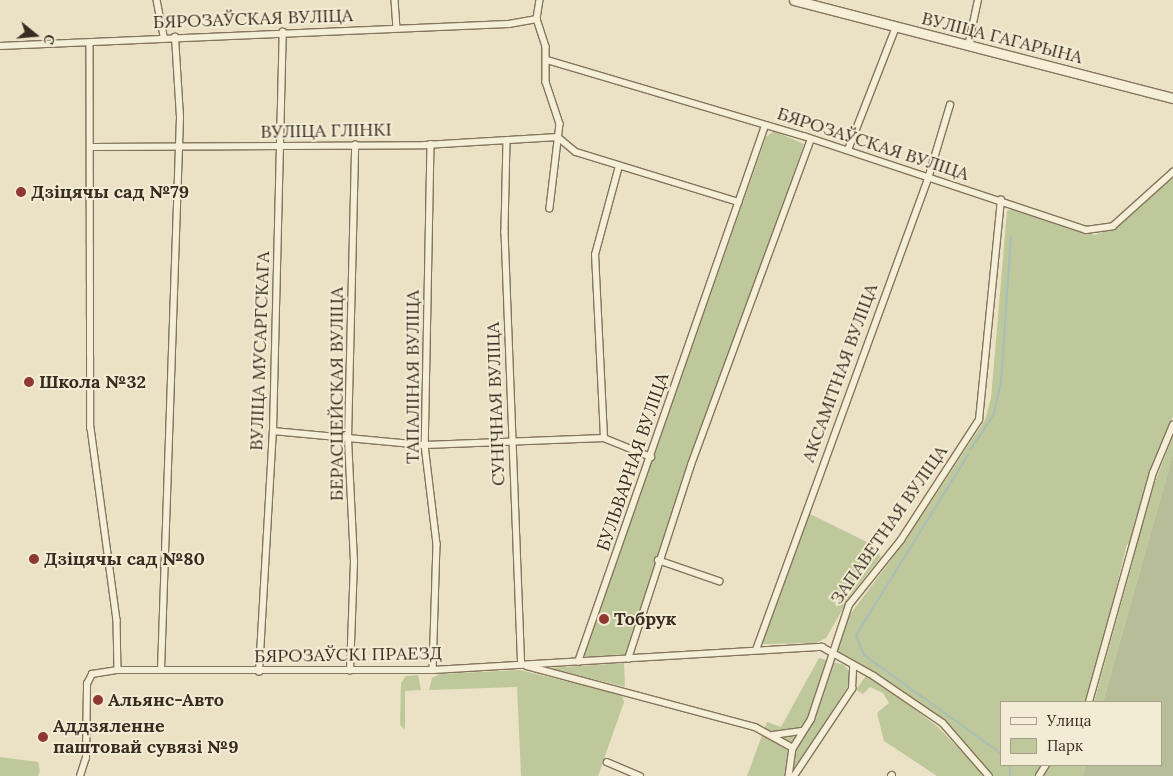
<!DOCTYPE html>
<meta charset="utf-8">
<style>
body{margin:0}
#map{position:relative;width:1173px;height:776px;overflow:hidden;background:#ebe2c5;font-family:Lora,serif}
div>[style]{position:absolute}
.green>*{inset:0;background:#bfc89a}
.cemetery>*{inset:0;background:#b6bd98}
.stream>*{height:2px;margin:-1px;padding:0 1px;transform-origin:1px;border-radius:1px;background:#a7beb9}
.roads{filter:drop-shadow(1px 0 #84755d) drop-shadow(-1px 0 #84755d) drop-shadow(0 1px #84755d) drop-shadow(0 -1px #84755d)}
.street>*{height:5.5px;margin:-2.75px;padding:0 2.75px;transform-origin:2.75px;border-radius:2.75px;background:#f6efd8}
.secondary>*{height:9px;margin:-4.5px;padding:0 4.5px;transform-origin:4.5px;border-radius:4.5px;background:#f6efd8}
.dots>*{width:14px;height:14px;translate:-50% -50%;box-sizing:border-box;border:2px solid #f3ecd4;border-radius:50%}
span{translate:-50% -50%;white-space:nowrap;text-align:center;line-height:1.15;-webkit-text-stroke:4px #f3ecd4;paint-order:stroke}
.street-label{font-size:18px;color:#362c1f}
.poi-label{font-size:18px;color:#362c1f;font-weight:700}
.left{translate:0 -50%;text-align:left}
.legend{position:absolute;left:1000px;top:701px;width:162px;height:65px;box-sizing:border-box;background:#f3ecd4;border:1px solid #a79f8c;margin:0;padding:6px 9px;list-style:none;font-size:15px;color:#362c1f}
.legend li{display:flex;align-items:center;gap:10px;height:25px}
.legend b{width:25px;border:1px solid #a79f8c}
.north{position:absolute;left:10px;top:10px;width:50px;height:50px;-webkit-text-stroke:4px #f3ecd4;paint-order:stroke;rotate:107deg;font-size:14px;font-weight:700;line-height:20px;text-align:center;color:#362c1f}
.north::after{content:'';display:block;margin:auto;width:18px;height:22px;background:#362c1f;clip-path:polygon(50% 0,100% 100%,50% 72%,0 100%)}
</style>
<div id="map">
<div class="green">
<div style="clip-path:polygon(774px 131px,804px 144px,625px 654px,583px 657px,766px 137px)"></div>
<div style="clip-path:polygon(1173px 178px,1173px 416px,1149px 479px,1155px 482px,1173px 436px,1173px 454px,1103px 702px,1094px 702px,1131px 568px,1136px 547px,1127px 544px,1090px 695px,1085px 702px,1002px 702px,1002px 765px,1042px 765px,1035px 776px,993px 776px,942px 718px,836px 650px,842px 625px,906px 540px,985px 420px,991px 398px,1007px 211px,1014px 208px,1095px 235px,1118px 226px)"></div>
<div style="clip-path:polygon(808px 513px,871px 544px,881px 557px,852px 593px,826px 638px,816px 643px,762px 644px)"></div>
<div style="clip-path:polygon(819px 658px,844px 665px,850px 672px,850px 683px,790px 776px,747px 776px,767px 722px,781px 727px)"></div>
<div style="clip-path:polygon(624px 663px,625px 687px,549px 668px)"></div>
<div style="clip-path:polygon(520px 670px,622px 695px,624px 702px,598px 776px,521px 776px,517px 687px,429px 690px,432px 678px,440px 674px)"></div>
<div style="clip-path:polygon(867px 674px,938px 727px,985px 776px,937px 776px,884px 741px,877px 713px,889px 703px,883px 693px,870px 687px,863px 694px,856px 690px)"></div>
<div style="clip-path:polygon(418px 675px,421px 690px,405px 691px,405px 730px,400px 725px,401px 683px,406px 676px)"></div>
<div style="clip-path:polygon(0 757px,38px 762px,40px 771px,38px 776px,0 776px)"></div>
<div style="clip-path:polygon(1049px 765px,1086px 765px,1083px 776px,1043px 776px)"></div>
</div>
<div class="cemetery">
<div style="clip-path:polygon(1173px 454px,1173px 776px,1083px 776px,1086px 765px,1162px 765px,1162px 702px,1103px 702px)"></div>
</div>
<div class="stream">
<div style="left:971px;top:449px;width:42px;rotate:-56.7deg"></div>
<div style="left:994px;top:414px;width:33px;rotate:-78deg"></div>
<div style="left:1001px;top:382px;width:145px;rotate:-86.1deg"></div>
<div style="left:968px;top:455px;width:212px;rotate:121.9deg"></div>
<div style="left:856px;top:635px;width:22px;rotate:68deg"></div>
<div style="left:864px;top:655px;width:170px;rotate:35.7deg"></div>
<div style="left:1010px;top:765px;width:11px;rotate:90deg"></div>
</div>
<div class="roads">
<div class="street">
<div style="left:157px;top:0;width:37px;rotate:79deg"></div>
<div style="left:395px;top:0;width:28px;rotate:86deg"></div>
<div style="left:540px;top:0;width:19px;rotate:99deg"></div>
<div style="left:537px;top:19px;width:29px;rotate:72deg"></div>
<div style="left:546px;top:47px;width:35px;rotate:90deg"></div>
<div style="left:546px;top:82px;width:44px;rotate:71.6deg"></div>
<div style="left:560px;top:124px;width:85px;rotate:96.8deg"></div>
<div style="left:90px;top:43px;width:385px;rotate:89.9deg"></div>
<div style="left:91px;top:428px;width:194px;rotate:82.3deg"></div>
<div style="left:117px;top:620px;width:50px;rotate:88.9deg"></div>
<div style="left:0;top:46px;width:509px;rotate:-2.47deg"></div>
<div style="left:509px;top:24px;width:28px;rotate:-10deg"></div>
<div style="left:968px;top:47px;width:48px;rotate:-78deg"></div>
<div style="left:547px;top:60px;width:268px;rotate:16.5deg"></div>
<div style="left:804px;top:136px;width:297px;rotate:18.4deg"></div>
<div style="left:1086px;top:230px;width:27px;rotate:-8deg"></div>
<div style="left:1113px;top:226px;width:81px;rotate:-42deg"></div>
<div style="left:507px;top:141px;width:91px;rotate:91.3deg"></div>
<div style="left:505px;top:232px;width:433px;rotate:87.8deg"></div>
<div style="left:431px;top:144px;width:301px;rotate:91.1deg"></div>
<div style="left:425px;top:445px;width:100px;rotate:83.1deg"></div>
<div style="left:437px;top:544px;width:126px;rotate:91.8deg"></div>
<div style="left:93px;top:147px;width:332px;rotate:-0.3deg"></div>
<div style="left:425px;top:145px;width:133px;rotate:-3.4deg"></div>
<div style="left:558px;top:137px;width:23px;rotate:40deg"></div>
<div style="left:576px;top:152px;width:170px;rotate:17.1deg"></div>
<div style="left:848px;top:150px;width:132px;rotate:-68.7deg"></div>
<div style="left:273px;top:431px;width:153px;rotate:5.3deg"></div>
<div style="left:425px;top:445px;width:179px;rotate:-2.2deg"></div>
<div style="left:604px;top:438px;width:51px;rotate:22deg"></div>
<div style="left:604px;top:438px;width:183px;rotate:-92.8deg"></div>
<div style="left:595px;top:255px;width:92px;rotate:-74.9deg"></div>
<div style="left:658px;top:560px;width:65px;rotate:19deg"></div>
<div style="left:756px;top:650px;width:501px;rotate:-69.94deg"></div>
<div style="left:928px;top:179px;width:77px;rotate:-73.4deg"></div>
<div style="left:628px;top:659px;width:204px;rotate:-72deg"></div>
<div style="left:691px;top:465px;width:347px;rotate:-69.8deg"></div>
<div style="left:578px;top:662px;width:568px;rotate:-70.77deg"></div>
<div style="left:527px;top:666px;width:236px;rotate:15deg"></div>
<div style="left:755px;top:727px;width:43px;rotate:28.9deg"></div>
<div style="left:793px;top:748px;width:28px;rotate:98deg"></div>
<div style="left:161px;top:670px;width:553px;rotate:-88.03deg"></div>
<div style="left:180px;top:117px;width:80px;rotate:-93.6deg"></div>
<div style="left:350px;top:671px;width:109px;rotate:-87.9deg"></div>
<div style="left:354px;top:562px;width:123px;rotate:-92.8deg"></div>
<div style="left:348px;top:439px;width:294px;rotate:-88.6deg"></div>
<div style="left:259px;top:672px;width:241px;rotate:-86.7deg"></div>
<div style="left:273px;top:431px;width:399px;rotate:-88.6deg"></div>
<div style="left:1089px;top:702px;width:238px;rotate:-74.4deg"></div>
<div style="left:1153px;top:473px;width:52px;rotate:-67.4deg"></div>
<div style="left:773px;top:735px;width:29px;rotate:-8deg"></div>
<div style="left:793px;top:748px;width:34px;rotate:-58deg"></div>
<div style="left:811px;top:719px;width:120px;rotate:-71.6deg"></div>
<div style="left:849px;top:605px;width:83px;rotate:-51.3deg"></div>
<div style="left:901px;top:540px;width:143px;rotate:-57deg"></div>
<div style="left:979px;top:420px;width:221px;rotate:-84.3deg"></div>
<div style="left:607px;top:762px;width:36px;rotate:23deg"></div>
<div style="left:80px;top:776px;width:19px;rotate:-72deg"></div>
<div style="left:86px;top:758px;width:74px;rotate:-89.2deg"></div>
<div style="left:87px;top:684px;width:11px;rotate:-63deg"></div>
<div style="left:92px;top:674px;width:26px;rotate:-9deg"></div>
<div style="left:118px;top:670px;width:315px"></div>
<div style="left:433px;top:670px;width:390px;rotate:-3.4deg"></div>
<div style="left:822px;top:647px;width:60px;rotate:29.1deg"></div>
<div style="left:874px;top:676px;width:83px;rotate:34.3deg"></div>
<div style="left:943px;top:723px;width:70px;rotate:49deg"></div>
<div style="left:794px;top:776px;width:105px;rotate:-56.3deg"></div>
<div style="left:852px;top:689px;width:22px;rotate:-87deg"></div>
<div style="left:891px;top:776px;width:1px;rotate:-45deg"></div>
<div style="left:1039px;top:776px;width:13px;rotate:-58deg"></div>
</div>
<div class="secondary">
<div style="left:794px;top:0;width:391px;rotate:14.5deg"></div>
</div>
</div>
<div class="dots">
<div style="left:21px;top:192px;background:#8f3831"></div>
<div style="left:29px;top:382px;background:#8f3831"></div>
<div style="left:34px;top:559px;background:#8f3831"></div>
<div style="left:604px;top:619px;background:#8f3831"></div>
<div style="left:98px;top:700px;background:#8f3831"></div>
<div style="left:43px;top:737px;background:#8f3831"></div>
</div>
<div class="street-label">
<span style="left:253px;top:19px;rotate:-2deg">БЯРОЗАЎСКАЯ ВУЛІЦА</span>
<span style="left:1002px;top:38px;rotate:14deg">ВУЛІЦА ГАГАРЫНА</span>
<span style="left:326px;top:131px;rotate:-1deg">ВУЛІЦА ГЛІНКІ</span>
<span style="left:873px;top:144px;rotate:18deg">БЯРОЗАЎСКАЯ ВУЛІЦА</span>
<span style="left:260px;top:351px;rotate:-88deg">ВУЛІЦА МУСАРГСКАГА</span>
<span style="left:840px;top:373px;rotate:-70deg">АКСАМІТНАЯ ВУЛІЦА</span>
<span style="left:413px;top:377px;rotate:-90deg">ТАПАЛІНАЯ ВУЛІЦА</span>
<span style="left:337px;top:394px;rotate:-90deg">БЕРАСЦЕЙСКАЯ ВУЛІЦА</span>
<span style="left:496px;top:404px;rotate:-92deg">СУНІЧНАЯ ВУЛІЦА</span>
<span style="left:633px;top:462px;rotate:-71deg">БУЛЬВАРНАЯ ВУЛІЦА</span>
<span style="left:889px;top:525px;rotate:-55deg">ЗАПАВЕТНАЯ ВУЛІЦА</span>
<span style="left:348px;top:655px;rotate:-1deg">БЯРОЗАЎСКІ ПРАЕЗД</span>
</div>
<div class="poi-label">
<span class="left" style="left:31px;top:192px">Дзіцячы сад №79</span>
<span class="left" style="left:39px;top:382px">Школа №32</span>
<span class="left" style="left:44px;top:559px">Дзіцячы сад №80</span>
<span class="left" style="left:614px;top:619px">Тобрук</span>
<span class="left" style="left:108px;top:700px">Альянс-Авто</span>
<span class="left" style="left:53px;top:737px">Аддзяленне<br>паштовай сувязі №9</span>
</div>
<ul class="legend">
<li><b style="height:6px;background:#f6efd8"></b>Улица</li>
<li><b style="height:14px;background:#bfc89a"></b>Парк</li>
</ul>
<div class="north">С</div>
</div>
